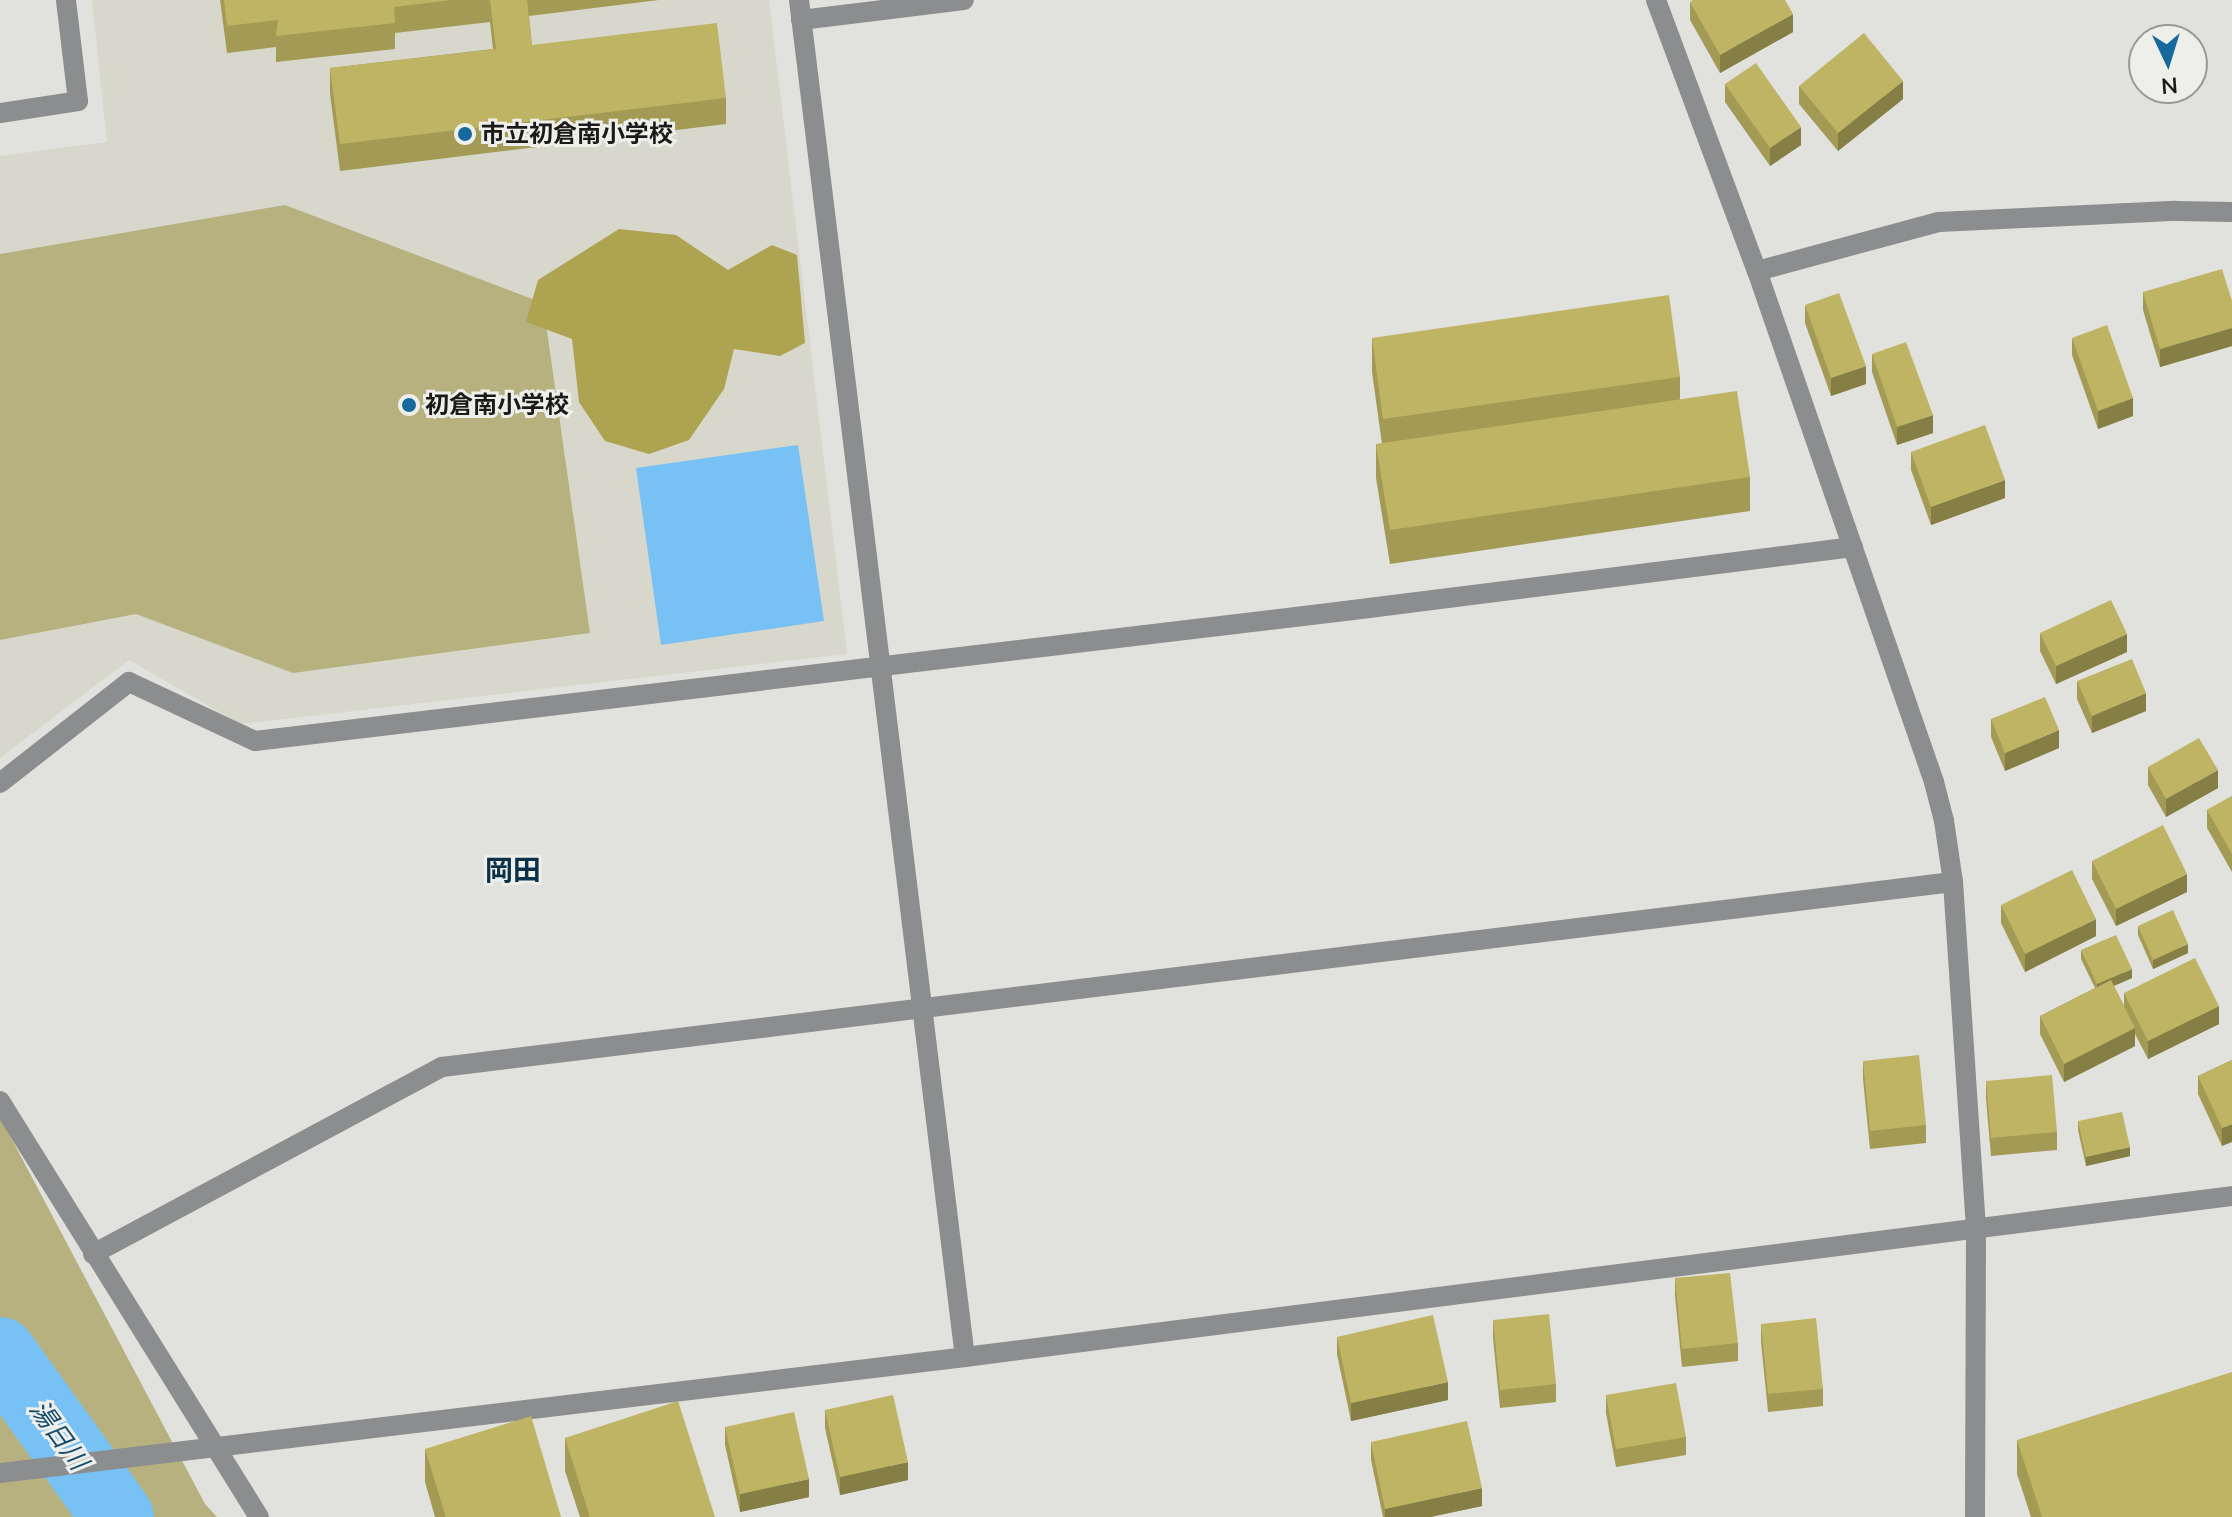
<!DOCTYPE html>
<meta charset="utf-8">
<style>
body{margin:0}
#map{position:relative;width:2232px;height:1517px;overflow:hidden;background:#e1e1dd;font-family:Mulish,"Noto Sans JP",sans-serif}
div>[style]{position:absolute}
.built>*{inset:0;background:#d8d7cc}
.green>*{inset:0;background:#b6b17e}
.forest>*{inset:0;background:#ada351}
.water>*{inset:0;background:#78c1f4}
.river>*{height:72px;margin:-36px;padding:0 36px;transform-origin:36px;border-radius:36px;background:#78c1f4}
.minor>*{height:20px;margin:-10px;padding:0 10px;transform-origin:10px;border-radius:10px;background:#8b8d8e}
.wall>*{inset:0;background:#a39b55}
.shaded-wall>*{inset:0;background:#857e45}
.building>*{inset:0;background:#beb463}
.dots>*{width:22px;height:22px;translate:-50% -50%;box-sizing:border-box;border:4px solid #eeeeea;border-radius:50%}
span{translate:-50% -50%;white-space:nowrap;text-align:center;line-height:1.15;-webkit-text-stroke:6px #eeeeea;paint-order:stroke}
.poi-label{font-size:24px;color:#1a1a19;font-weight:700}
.left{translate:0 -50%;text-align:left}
.water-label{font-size:26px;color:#154c6e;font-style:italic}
.quarter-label{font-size:28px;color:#0b3149;font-weight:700}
.north{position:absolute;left:2128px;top:24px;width:80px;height:80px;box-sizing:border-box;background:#eeeeea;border:2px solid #999996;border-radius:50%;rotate:176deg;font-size:22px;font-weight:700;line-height:32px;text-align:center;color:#1a1a19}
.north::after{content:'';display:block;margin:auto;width:28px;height:36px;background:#166a9b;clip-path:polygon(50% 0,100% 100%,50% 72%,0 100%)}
</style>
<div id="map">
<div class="built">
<div style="clip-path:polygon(92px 0,769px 0,847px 654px,240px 724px,129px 660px,0 758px,0 156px,107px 142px)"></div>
</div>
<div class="green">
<div style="clip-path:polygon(285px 205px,543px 303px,590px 633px,293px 673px,136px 614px,0 640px,0 254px)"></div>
<div style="clip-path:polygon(0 1117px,205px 1504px,217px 1517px,0 1517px)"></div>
</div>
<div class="forest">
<div style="clip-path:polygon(619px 229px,676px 235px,728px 270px,772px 245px,797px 255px,805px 343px,780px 356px,734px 349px,724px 389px,689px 440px,649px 454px,605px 441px,579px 402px,572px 339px,526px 322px,538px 280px)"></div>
</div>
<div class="water">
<div style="clip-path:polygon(798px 445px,824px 621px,661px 645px,636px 468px)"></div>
</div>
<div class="river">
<div style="left:0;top:1353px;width:202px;rotate:54.3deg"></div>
</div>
<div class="minor">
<div style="left:799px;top:0;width:1367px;rotate:83.03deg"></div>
<div style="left:1656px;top:0;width:289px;rotate:69.6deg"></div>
<div style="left:1757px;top:271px;width:541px;rotate:70.89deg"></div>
<div style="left:1934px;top:782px;width:40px;rotate:75.6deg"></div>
<div style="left:1944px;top:821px;width:62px;rotate:81.6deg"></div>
<div style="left:1953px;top:882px;width:349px;rotate:86.2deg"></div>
<div style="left:1976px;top:1230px;width:287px;rotate:90.2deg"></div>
<div style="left:801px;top:20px;width:164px;rotate:-7deg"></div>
<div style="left:0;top:113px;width:79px;rotate:-8.7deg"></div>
<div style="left:78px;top:101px;width:102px;rotate:-96.8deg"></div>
<div style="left:1757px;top:271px;width:188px;rotate:-15.1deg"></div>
<div style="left:1939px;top:222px;width:237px;rotate:-2.7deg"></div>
<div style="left:2176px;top:211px;width:56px;rotate:1deg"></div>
<div style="left:0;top:783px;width:164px;rotate:-38.1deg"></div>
<div style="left:129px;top:682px;width:139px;rotate:25.1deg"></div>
<div style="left:255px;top:741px;width:1106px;rotate:-6.8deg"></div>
<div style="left:1353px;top:610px;width:504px;rotate:-7.18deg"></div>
<div style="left:0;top:1101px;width:490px;rotate:58.1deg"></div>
<div style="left:93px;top:1254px;width:396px;rotate:-28.2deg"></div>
<div style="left:442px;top:1067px;width:1522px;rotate:-6.98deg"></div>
<div style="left:0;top:1473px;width:972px;rotate:-6.85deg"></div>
<div style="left:965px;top:1357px;width:1277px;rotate:-7.24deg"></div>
</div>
<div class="wall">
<div style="clip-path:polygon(220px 0,659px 0,529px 16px,532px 45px,726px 98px,726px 124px,340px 171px,330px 94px,330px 68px,493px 49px,490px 22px,395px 33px,395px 49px,276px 62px,276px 47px,227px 53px)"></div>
<div style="clip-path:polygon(1690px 2px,1793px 32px,1720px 73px,1690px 20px)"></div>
<div style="clip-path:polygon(1725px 84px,1801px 145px,1770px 166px,1725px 102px)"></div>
<div style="clip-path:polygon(1799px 86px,1903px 99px,1838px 151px,1799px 104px)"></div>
<div style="clip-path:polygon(2143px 292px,2232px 301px,2232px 346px,2160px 367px,2143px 310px)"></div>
<div style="clip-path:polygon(1805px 305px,1866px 384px,1831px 396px,1805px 323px)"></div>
<div style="clip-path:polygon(1372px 338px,1680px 377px,1680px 400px,1750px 477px,1750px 511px,1390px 564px,1376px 478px,1376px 444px,1382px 444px,1372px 372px)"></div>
<div style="clip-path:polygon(2072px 338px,2133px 416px,2098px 429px,2072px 355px)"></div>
<div style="clip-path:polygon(1872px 354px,1933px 433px,1897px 445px,1872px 372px)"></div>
<div style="clip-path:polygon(1911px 452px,2005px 498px,1931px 525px,1911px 470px)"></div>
<div style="clip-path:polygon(2040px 633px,2127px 652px,2056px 684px,2040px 651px)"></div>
<div style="clip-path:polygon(2077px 681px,2146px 711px,2092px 733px,2077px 699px)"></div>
<div style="clip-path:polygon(1991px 719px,2059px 748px,2005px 771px,1991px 737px)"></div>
<div style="clip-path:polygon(2148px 767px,2218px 788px,2166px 817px,2148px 785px)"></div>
<div style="clip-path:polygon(2232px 796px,2232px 872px,2207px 828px,2207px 810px)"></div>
<div style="clip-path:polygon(2092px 861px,2187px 892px,2116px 926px,2092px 879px)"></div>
<div style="clip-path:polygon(2001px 905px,2096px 936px,2025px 972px,2001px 923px)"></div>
<div style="clip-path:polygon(2138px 926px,2188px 953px,2153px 969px,2138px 935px)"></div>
<div style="clip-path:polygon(2081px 950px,2132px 978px,2114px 986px,2124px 1006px,2124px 993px,2219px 1024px,2148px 1059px,2135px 1034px,2135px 1046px,2064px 1082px,2040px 1034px,2040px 1016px,2095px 988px,2081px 959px)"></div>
<div style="clip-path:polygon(2232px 1060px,2222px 1146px,2198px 1094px,2198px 1076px)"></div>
<div style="clip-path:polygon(1863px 1061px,1926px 1125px,1926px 1143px,1870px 1149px,1863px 1079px)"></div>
<div style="clip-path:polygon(1986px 1081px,2057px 1132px,2057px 1150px,1991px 1156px,1986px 1099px)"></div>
<div style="clip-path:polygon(2078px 1121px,2130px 1156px,2086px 1166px,2078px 1130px)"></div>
<div style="clip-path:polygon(1675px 1278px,1738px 1343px,1738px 1361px,1682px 1367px,1675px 1296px)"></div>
<div style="clip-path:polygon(1493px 1320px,1556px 1384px,1556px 1402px,1500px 1408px,1493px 1338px)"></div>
<div style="clip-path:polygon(1761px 1324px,1823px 1389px,1823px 1406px,1768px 1412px,1761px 1342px)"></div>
<div style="clip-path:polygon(1337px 1337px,1448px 1400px,1351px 1421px,1337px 1354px)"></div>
<div style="clip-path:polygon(1606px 1395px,1686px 1437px,1686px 1455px,1616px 1467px,1606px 1413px)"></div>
<div style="clip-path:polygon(825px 1410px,908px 1480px,840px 1495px,825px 1428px)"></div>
<div style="clip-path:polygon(725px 1427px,809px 1497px,740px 1512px,725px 1445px)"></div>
<div style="clip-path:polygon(565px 1438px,715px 1517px,580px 1517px,565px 1471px)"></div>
<div style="clip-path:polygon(2017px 1440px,2232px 1517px,2031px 1517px,2017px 1474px)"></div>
<div style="clip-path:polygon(1371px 1442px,1482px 1506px,1430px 1517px,1383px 1517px,1371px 1460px)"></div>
<div style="clip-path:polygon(425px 1449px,561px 1517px,435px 1517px,425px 1482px)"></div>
</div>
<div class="shaded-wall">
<div style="clip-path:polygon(1793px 14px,1793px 32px,1720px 73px,1720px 55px)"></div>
<div style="clip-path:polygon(1903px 81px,1903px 99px,1838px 151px,1838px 133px)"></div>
<div style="clip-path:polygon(1801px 127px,1801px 145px,1770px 166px,1770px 148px)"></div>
<div style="clip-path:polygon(2232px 328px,2232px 346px,2160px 367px,2160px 349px)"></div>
<div style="clip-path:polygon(1866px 366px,1866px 384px,1831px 396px,1831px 378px)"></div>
<div style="clip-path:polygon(2133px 398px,2133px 416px,2098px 429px,2098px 411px)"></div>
<div style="clip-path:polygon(1933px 415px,1933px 433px,1897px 445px,1897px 427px)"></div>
<div style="clip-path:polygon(2005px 480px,2005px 498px,1931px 525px,1931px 507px)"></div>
<div style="clip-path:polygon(2127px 634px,2127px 652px,2056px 684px,2056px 666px)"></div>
<div style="clip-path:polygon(2146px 693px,2146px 711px,2092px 733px,2092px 716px)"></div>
<div style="clip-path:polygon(2059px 730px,2059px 748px,2005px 771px,2005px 753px)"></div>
<div style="clip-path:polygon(2218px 770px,2218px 788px,2166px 817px,2166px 799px)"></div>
<div style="clip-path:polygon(2187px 874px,2187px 892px,2116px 926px,2116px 909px)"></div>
<div style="clip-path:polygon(2096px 919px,2096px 936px,2025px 972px,2025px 954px)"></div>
<div style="clip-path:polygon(2188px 944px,2188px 953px,2153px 969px,2153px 960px)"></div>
<div style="clip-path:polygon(2132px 969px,2132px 978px,2097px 993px,2097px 984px)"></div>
<div style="clip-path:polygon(2219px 1006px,2219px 1024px,2148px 1059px,2148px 1041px)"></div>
<div style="clip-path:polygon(2135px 1028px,2135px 1046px,2064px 1082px,2064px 1064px)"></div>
<div style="clip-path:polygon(2232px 1124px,2232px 1142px,2222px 1146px,2222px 1128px)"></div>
<div style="clip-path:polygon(2130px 1147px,2130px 1156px,2086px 1166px,2086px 1157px)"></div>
<div style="clip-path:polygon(1448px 1382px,1448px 1400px,1351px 1421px,1351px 1403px)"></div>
<div style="clip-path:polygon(908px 1462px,908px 1480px,840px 1495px,840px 1477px)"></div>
<div style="clip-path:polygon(809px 1479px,809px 1497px,740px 1512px,740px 1494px)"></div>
<div style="clip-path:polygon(1482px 1488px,1482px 1506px,1430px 1517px,1385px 1517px,1385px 1509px)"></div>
</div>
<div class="building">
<div style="clip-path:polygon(224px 0,452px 0,394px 7px,395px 23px,276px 36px,278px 20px,227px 26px)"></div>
<div style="clip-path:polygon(490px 0,527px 0,532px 45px,717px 23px,726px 98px,340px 144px,330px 68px,496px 49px)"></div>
<div style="clip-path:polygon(1693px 0,1785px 0,1793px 14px,1720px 55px,1690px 2px)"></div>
<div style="clip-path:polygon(1864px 33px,1903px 81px,1838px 133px,1799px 86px)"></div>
<div style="clip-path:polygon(1756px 63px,1801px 127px,1770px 148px,1725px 84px)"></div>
<div style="clip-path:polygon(2222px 269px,2232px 301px,2232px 328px,2160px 349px,2143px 292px)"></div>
<div style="clip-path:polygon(1839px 293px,1866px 366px,1831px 378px,1805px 305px)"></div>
<div style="clip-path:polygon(1669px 295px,1680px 377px,1383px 419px,1372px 338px)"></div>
<div style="clip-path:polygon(2107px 325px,2133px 398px,2098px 411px,2072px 338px)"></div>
<div style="clip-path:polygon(1906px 342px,1933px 415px,1897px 427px,1872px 354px)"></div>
<div style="clip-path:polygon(1737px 391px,1750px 477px,1390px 530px,1376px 444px)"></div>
<div style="clip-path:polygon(1985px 425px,2005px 480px,1931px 507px,1911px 452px)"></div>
<div style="clip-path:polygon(2111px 600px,2127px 634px,2056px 666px,2040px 633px)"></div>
<div style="clip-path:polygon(2132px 659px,2146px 693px,2092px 716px,2077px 681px)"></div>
<div style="clip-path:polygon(2045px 697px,2059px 730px,2005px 753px,1991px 719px)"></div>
<div style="clip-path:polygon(2199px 738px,2218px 770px,2166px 799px,2148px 767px)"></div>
<div style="clip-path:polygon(2232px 796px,2232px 854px,2207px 810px)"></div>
<div style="clip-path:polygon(2163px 825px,2187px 874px,2116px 909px,2092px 861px)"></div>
<div style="clip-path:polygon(2072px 870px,2096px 919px,2025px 954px,2001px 905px)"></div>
<div style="clip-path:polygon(2173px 910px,2188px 944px,2153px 960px,2138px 926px)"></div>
<div style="clip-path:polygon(2116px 935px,2132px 969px,2097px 984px,2081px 950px)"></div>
<div style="clip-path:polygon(2195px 958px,2219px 1006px,2148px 1041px,2124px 993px)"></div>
<div style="clip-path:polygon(2111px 980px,2135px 1028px,2064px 1064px,2040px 1016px)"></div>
<div style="clip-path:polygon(1919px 1055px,1926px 1125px,1870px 1131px,1863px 1061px)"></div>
<div style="clip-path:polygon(2232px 1060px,2232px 1124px,2222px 1128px,2198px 1076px)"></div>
<div style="clip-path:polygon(2052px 1075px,2057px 1132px,1991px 1138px,1986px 1081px)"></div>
<div style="clip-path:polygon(2122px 1112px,2130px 1147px,2086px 1157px,2078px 1121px)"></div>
<div style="clip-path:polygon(1730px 1273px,1738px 1343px,1682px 1349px,1675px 1278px)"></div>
<div style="clip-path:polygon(1549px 1314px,1556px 1384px,1500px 1390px,1493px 1320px)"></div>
<div style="clip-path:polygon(1433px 1315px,1448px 1382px,1351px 1403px,1337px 1337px)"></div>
<div style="clip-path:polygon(1816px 1318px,1823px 1389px,1768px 1394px,1761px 1324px)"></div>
<div style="clip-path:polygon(2232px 1372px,2232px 1517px,2042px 1517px,2017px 1440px)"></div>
<div style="clip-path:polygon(1676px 1383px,1686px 1437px,1616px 1449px,1606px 1395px)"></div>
<div style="clip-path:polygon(893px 1395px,908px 1462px,840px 1477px,825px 1410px)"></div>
<div style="clip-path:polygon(678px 1401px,715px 1517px,590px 1517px,565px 1438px)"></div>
<div style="clip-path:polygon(794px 1412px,809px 1479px,740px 1494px,725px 1427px)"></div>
<div style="clip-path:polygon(531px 1416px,561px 1517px,446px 1517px,425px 1449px)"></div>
<div style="clip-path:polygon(1467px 1421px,1482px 1488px,1385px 1509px,1371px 1442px)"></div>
</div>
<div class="dots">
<div style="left:465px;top:134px;background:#166a9b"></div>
<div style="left:409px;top:405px;background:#166a9b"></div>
</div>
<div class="poi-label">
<span class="left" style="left:481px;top:134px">市立初倉南小学校</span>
<span class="left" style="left:425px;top:405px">初倉南小学校</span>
</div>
<div class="water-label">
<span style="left:59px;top:1435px;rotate:54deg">湯日川</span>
</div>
<div class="quarter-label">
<span style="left:513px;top:870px">岡田</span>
</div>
<div class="north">N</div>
</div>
